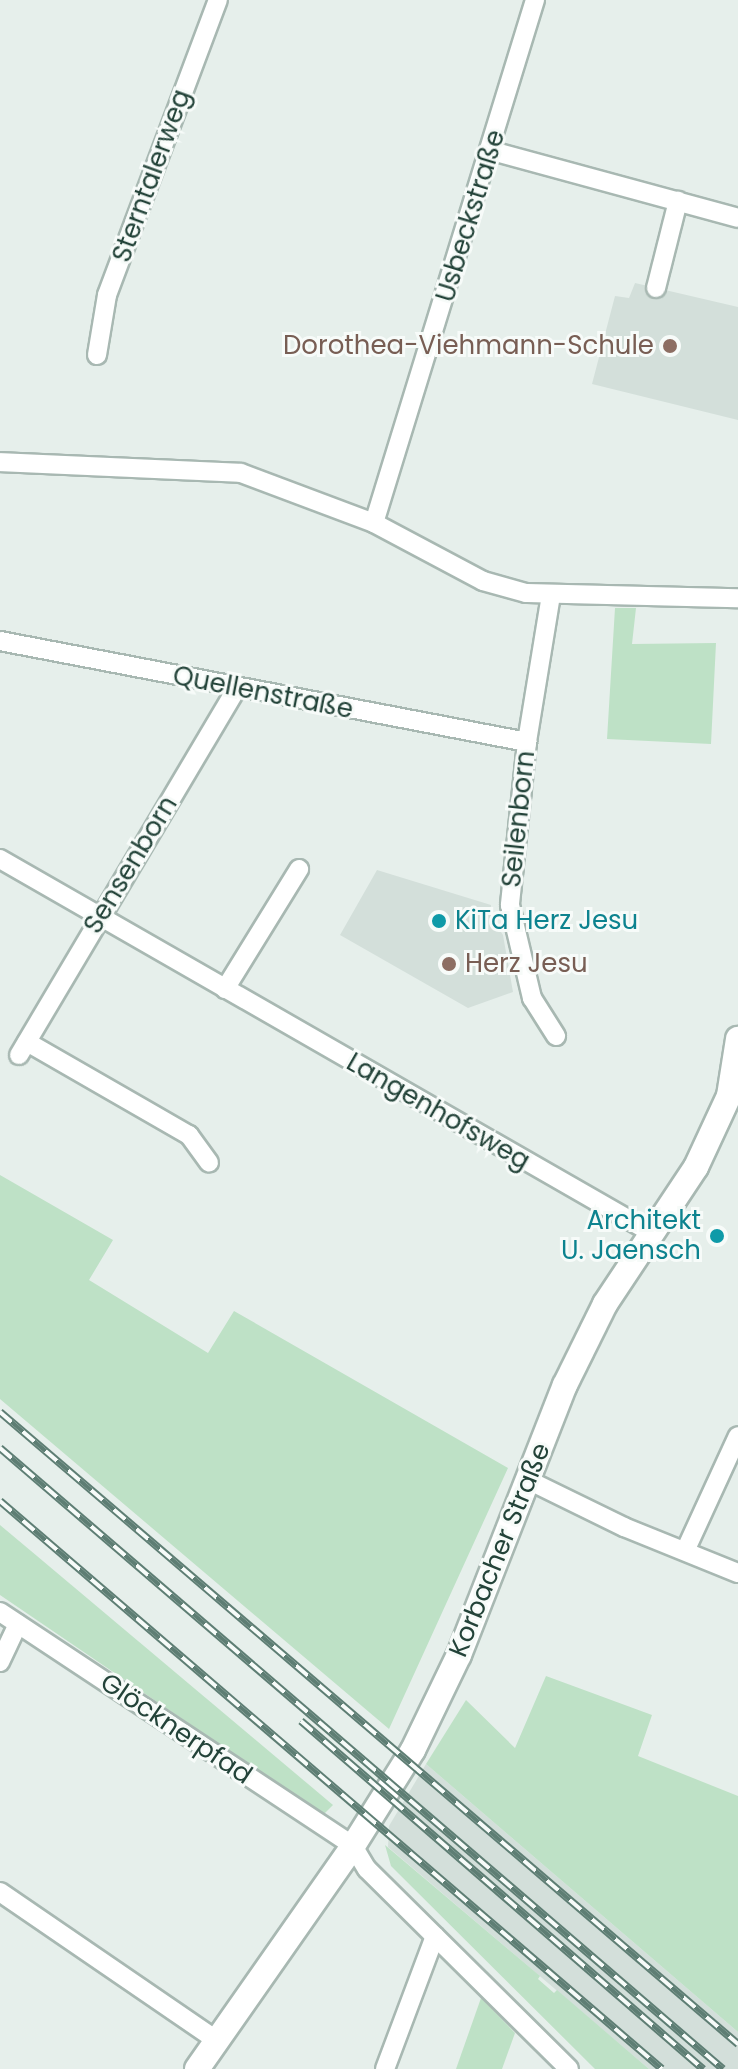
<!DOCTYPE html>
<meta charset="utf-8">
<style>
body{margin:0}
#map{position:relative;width:738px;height:2069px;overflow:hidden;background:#e6efeb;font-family:Poppins,sans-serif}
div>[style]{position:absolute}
.built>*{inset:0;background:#d3dfda}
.green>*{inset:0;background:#bee1c6}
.roads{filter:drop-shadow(2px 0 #a8b8b2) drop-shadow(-2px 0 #a8b8b2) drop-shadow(0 2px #a8b8b2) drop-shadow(0 -2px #a8b8b2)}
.minor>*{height:18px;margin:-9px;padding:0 9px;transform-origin:9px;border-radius:9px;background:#fff}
.tertiary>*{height:24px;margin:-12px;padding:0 12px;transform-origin:12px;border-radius:12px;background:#fff}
.rail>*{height:8px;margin-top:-4px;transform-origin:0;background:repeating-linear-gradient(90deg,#f7fbf9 0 15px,#5e7e74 0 30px);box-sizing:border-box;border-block:2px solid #5e7e74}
.dots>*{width:22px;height:22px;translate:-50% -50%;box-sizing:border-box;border:4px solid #f7fbf9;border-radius:50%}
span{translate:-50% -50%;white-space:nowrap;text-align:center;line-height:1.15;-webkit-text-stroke:6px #f7fbf9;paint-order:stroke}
.street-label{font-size:26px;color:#234339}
.education-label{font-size:26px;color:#785e54}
.right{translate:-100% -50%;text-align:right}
.left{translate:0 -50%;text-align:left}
.culture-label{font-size:26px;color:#0d838f}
</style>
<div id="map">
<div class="built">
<div style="clip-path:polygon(635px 283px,738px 307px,738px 420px,592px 384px,615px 296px,629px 298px)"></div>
<div style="clip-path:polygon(377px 870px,491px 905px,491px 917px,503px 935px,513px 992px,468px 1008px,340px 935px)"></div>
<div style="clip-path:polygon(426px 1764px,738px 2032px,738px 2069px,649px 2069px,388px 1847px,389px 1826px)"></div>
</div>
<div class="green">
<div style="clip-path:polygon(615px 608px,636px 608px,632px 644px,716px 643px,711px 744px,607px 739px)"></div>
<div style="clip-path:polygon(0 1175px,113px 1240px,89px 1280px,208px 1353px,234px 1311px,508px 1468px,389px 1729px,0 1399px)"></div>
<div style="clip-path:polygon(0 1525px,37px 1556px,333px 1805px,323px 1815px,0 1595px)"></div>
<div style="clip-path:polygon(546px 1676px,652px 1715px,638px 1756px,738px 1796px,738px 2032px,426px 1764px,466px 1700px,515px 1748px)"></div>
<div style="clip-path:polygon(385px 1845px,540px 1976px,538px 1979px,554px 1993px,557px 1990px,649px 2069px,595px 2069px,391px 1866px)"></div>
<div style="clip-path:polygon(481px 1998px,515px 2033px,502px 2069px,456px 2069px)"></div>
</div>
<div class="roads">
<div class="minor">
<div style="left:492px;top:151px;width:255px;rotate:15.2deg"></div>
<div style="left:656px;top:288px;width:90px;rotate:-75.8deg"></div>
<div style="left:97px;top:355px;width:61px;rotate:-80.5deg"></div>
<div style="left:107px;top:295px;width:315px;rotate:-69.4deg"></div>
<div style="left:0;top:462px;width:241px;rotate:2.6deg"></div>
<div style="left:241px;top:473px;width:142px;rotate:20.6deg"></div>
<div style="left:374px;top:523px;width:123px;rotate:28deg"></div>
<div style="left:483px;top:581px;width:45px;rotate:15.6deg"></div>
<div style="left:526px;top:593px;width:212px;rotate:1.4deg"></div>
<div style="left:374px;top:523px;width:547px;rotate:-72.89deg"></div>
<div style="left:551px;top:595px;width:149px;rotate:99.3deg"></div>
<div style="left:527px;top:742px;width:164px;rotate:96deg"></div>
<div style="left:510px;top:905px;width:96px;rotate:76.7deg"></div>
<div style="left:532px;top:998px;width:45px;rotate:57.7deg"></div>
<div style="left:0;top:641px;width:537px;rotate:10.85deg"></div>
<div style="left:0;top:859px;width:752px;rotate:29.84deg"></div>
<div style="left:225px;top:989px;width:141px;rotate:-58.3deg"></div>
<div style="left:27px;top:1042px;width:187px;rotate:29.9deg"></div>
<div style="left:189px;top:1135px;width:34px;rotate:54deg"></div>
<div style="left:19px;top:1055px;width:425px;rotate:-59.3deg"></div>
<div style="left:530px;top:1481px;width:105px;rotate:26.1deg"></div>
<div style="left:624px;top:1527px;width:123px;rotate:22deg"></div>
<div style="left:686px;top:1549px;width:124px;rotate:-65.3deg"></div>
<div style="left:0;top:1612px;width:424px;rotate:33.5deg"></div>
<div style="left:353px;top:1846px;width:27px;rotate:59deg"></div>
<div style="left:367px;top:1869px;width:284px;rotate:44.7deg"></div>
<div style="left:0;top:1662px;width:42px;rotate:-64.7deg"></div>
<div style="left:0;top:1892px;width:262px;rotate:34.4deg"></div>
<div style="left:385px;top:2069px;width:142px;rotate:-69.4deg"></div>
</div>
<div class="tertiary">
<div style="left:197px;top:2069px;width:272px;rotate:-55deg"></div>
<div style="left:353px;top:1846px;width:113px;rotate:-58deg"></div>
<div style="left:413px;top:1750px;width:106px;rotate:-64.2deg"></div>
<div style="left:459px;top:1655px;width:290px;rotate:-68.6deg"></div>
<div style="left:565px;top:1385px;width:90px;rotate:-63.7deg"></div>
<div style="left:605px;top:1304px;width:164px;rotate:-56.4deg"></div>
<div style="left:696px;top:1167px;width:78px;rotate:-65.1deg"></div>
<div style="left:729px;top:1096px;width:58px;rotate:-81deg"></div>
</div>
</div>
<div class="rail">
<div style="left:0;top:1412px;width:972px;rotate:40.58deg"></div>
<div style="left:0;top:1448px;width:953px;rotate:40.66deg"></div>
<div style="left:0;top:1501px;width:872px;rotate:40.63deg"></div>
<div style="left:301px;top:1721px;width:532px;rotate:40.88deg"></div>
</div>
<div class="dots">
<div style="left:670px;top:346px;background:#8d6e63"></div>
<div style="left:439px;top:921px;background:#0f9aa8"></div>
<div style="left:449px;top:964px;background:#8d6e63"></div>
<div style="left:717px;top:1236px;background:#0f9aa8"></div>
</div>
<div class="street-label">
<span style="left:152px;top:176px;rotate:-70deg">Sterntalerweg</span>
<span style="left:471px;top:216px;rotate:-73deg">Usbeckstraße</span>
<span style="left:263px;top:693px;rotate:11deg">Quellenstraße</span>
<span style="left:519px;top:819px;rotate:-84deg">Seilenborn</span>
<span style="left:131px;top:865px;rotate:-59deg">Sensenborn</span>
<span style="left:438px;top:1112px;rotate:30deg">Langenhofsweg</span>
<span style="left:500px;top:1550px;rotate:-68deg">Korbacher Straße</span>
<span style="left:176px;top:1729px;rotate:34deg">Glöcknerpfad</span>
</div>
<div class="education-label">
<span class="right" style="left:654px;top:346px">Dorothea-Viehmann-Schule</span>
<span class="left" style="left:465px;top:964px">Herz Jesu</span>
</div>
<div class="culture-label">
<span class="left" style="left:455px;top:921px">KiTa Herz Jesu</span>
<span class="right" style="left:701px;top:1236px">Architekt<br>U. Jaensch</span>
</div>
</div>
